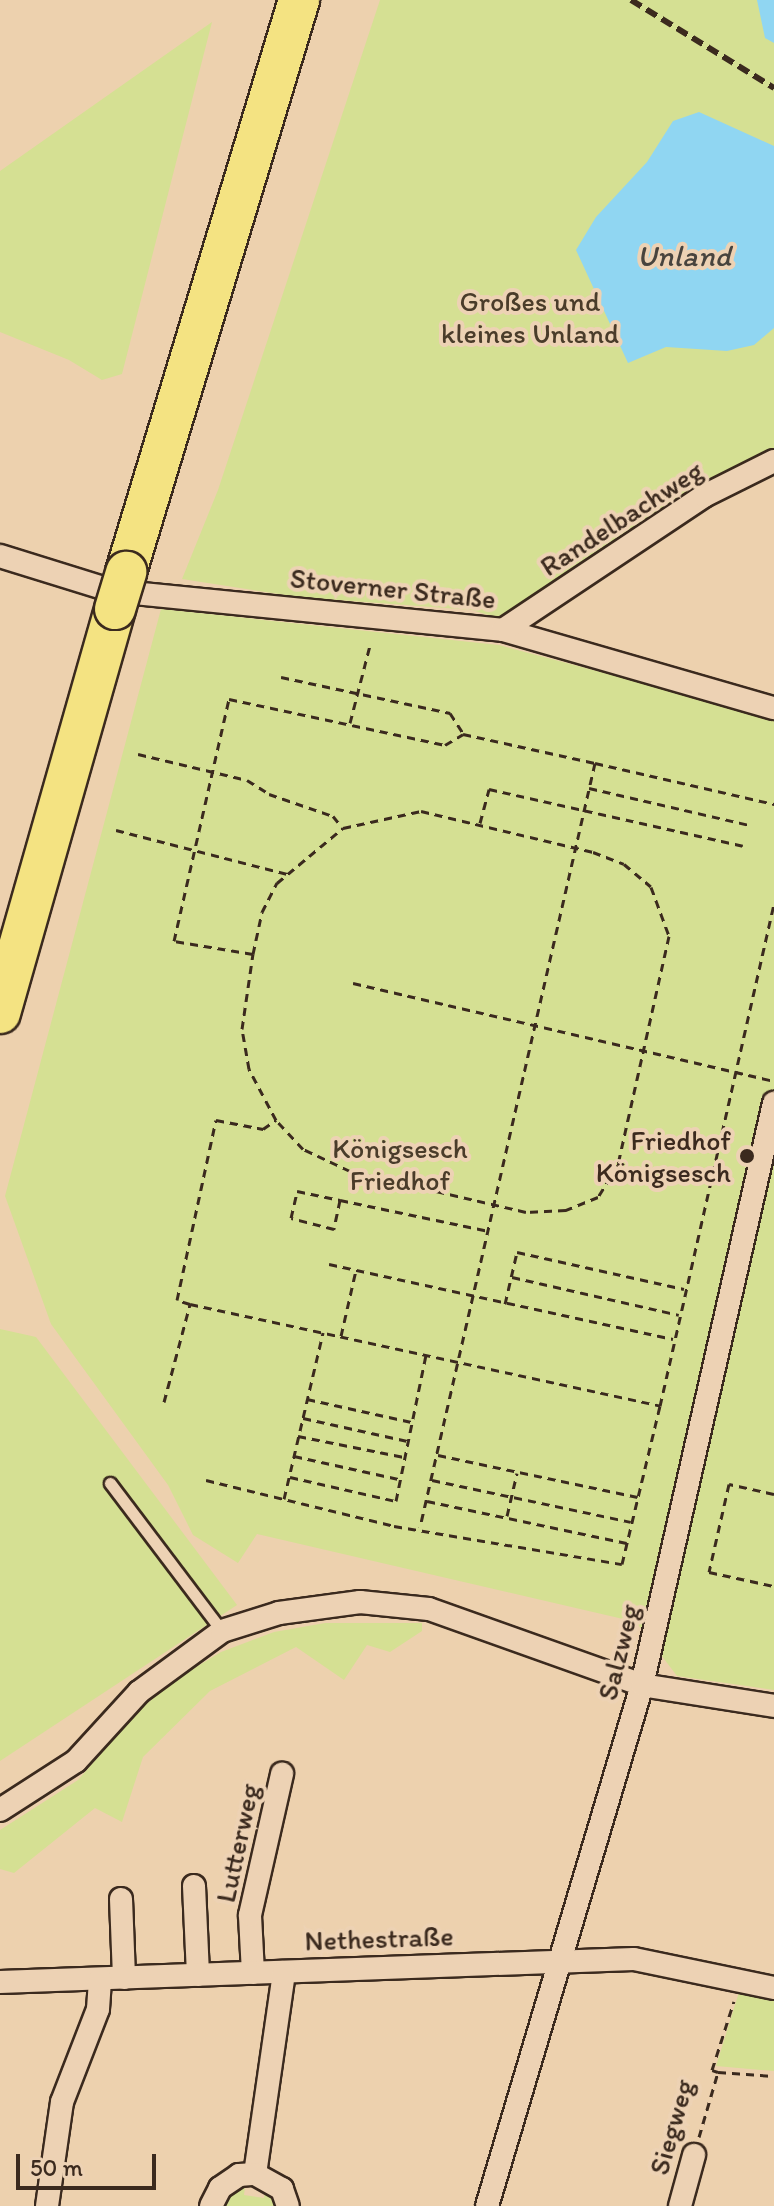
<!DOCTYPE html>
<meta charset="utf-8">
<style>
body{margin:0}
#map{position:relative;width:774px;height:2206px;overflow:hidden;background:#edd1ae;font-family:Itim,sans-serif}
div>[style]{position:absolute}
.green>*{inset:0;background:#d5e093}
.water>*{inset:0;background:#90d6f2}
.path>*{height:3px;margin-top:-1.5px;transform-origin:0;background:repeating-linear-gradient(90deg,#3b2a1e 0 8px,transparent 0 14px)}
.roads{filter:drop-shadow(2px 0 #3b2a1e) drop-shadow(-2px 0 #3b2a1e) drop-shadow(0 2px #3b2a1e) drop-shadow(0 -2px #3b2a1e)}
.lane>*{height:11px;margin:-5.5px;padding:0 5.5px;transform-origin:5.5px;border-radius:5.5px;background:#edd2b4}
.street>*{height:22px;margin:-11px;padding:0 11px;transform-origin:11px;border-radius:11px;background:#edd2b4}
.highway>*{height:40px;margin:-20px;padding:0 20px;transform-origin:20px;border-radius:20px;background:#f4e382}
.rail>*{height:6px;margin-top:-3px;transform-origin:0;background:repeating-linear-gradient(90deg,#3b2a1e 0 12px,transparent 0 18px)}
.bridges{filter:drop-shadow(2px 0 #3b2a1e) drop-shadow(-2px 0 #3b2a1e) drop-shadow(0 2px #3b2a1e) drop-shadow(0 -2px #3b2a1e)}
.highway-bridge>*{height:40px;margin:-20px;padding:0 20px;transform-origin:20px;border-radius:20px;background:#f4e382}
.dots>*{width:22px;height:22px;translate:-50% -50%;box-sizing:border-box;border:4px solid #edd2b4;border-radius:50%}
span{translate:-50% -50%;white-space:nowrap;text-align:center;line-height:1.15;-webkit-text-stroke:8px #edd2b4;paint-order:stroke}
.park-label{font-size:28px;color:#4a3c2a}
.street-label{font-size:28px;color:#3b2a1e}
.poi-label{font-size:28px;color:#3b2a1e}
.right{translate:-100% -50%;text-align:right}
.water-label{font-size:30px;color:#48443e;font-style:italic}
.scale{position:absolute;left:16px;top:2154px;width:140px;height:36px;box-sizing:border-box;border:4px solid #3b2a1e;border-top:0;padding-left:10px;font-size:24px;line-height:28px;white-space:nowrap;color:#3b2a1e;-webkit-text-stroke:6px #edd2b4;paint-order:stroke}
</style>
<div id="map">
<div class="green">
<div style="clip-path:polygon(380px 0,774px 0,774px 458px,514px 623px,472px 610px,298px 597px,182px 579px,218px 490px)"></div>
<div style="clip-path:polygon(212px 22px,122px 374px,102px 380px,69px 360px,0 332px,0 171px)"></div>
<div style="clip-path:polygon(161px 609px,499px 645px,774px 718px,774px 1690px,677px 1676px,636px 1622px,257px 1534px,238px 1563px,193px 1535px,168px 1485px,51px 1324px,5px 1196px)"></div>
<div style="clip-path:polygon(0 1329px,36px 1337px,237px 1605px,0 1761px)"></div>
<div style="clip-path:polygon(325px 1623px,422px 1623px,422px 1631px,390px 1652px,367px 1645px,344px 1680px,296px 1647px,210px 1691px,143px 1757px,122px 1822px,95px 1808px,14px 1873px,0 1869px,0 1830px,78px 1780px,140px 1709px,181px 1676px,221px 1652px,274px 1632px)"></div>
<div style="clip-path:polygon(740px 1989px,774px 1998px,774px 2071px,716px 2066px)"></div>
<div style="clip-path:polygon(246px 2180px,244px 2195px,264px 2198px,267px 2183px,284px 2206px,219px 2206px)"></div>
</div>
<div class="water">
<div style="clip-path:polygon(757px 0,774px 0,774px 43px,765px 38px)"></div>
<div style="clip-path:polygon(699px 112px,774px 146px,774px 328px,754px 345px,727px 351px,666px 347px,628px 363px,576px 250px,596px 217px,647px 162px,673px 121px)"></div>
</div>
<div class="path">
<div style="left:281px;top:677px;width:173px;rotate:12deg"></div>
<div style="left:450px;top:713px;width:24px;rotate:57deg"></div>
<div style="left:350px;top:723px;width:81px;rotate:-75.6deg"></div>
<div style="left:138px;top:754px;width:112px;rotate:13.4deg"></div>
<div style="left:247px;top:780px;width:26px;rotate:32deg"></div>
<div style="left:269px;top:794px;width:68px;rotate:19deg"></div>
<div style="left:333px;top:816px;width:14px;rotate:51deg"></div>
<div style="left:595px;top:763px;width:184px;rotate:12.9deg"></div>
<div style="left:589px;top:788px;width:164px;rotate:13deg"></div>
<div style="left:421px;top:811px;width:177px;rotate:13.4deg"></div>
<div style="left:593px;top:852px;width:33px;rotate:21deg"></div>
<div style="left:624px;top:864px;width:35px;rotate:40deg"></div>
<div style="left:651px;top:887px;width:52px;rotate:69.8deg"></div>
<div style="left:669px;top:936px;width:235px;rotate:102.6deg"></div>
<div style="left:618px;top:1165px;width:38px;rotate:122deg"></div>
<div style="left:598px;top:1197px;width:35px;rotate:158deg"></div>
<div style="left:566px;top:1210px;width:40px;rotate:177.1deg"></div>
<div style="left:526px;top:1212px;width:181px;rotate:-166.9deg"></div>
<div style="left:350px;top:1171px;width:52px;rotate:-154.9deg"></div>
<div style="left:303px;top:1149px;width:40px;rotate:-133deg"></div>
<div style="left:276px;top:1120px;width:58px;rotate:-117.9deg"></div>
<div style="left:249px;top:1069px;width:41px;rotate:-99.9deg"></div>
<div style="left:242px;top:1029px;width:76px;rotate:-81.7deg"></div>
<div style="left:253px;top:954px;width:43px;rotate:-77.9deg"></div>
<div style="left:262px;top:912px;width:33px;rotate:-63deg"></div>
<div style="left:277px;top:883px;width:86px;rotate:-39.8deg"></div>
<div style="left:343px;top:828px;width:80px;rotate:-12.3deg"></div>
<div style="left:480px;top:823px;width:35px;rotate:-75deg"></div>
<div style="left:489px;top:789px;width:260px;rotate:12.6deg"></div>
<div style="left:116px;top:830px;width:177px;rotate:14.4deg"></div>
<div style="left:253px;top:954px;width:80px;rotate:-170.7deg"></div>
<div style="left:174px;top:941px;width:248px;rotate:-77.2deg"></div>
<div style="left:229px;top:699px;width:221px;rotate:12deg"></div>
<div style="left:445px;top:745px;width:21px;rotate:-31deg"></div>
<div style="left:463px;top:734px;width:135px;rotate:12.4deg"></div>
<div style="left:595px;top:763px;width:784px;rotate:102.9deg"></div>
<div style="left:353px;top:983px;width:432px;rotate:13.1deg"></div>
<div style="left:340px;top:1200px;width:30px;rotate:102deg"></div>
<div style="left:334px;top:1229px;width:44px;rotate:-165.7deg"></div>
<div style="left:291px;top:1218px;width:28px;rotate:-77deg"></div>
<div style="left:297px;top:1191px;width:44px;rotate:11.8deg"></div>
<div style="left:340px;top:1200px;width:152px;rotate:11.8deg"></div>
<div style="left:329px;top:1264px;width:352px;rotate:12.3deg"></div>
<div style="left:512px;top:1277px;width:171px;rotate:12.8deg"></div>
<div style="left:190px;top:1304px;width:481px;rotate:12.2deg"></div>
<div style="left:660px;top:1406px;width:515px;rotate:-77.21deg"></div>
<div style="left:505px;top:1304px;width:53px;rotate:-77deg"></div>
<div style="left:517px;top:1252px;width:171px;rotate:12.5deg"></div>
<div style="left:341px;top:1336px;width:68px;rotate:-77.2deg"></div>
<div style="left:307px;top:1399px;width:107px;rotate:12.4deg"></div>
<div style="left:164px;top:1402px;width:101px;rotate:-75.1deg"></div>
<div style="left:190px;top:1304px;width:14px;rotate:-163deg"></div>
<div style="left:177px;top:1300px;width:184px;rotate:-77.8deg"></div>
<div style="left:216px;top:1120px;width:48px;rotate:10.8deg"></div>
<div style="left:263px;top:1129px;width:16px;rotate:-35deg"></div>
<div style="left:303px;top:1418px;width:107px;rotate:12.4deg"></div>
<div style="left:298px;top:1436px;width:108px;rotate:11.2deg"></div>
<div style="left:438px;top:1455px;width:204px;rotate:11.9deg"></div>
<div style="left:294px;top:1456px;width:107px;rotate:12.4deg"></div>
<div style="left:290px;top:1477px;width:109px;rotate:12.8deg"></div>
<div style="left:396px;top:1501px;width:149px;rotate:-78.4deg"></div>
<div style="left:206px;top:1480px;width:194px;rotate:13.7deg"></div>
<div style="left:394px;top:1526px;width:231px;rotate:9.5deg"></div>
<div style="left:622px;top:1564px;width:163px;rotate:-76.5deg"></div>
<div style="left:432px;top:1480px;width:203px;rotate:11.9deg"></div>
<div style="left:774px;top:1494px;width:46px;rotate:-167.5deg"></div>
<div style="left:729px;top:1484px;width:90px;rotate:102.8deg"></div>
<div style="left:709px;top:1572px;width:66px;rotate:12.2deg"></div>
<div style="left:284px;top:1499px;width:171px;rotate:-76.8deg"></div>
<div style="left:427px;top:1501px;width:204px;rotate:11.9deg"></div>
<div style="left:507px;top:1516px;width:44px;rotate:-76.9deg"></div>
<div style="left:718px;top:2072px;width:6px;rotate:-162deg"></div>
<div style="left:712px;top:2070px;width:72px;rotate:-72.3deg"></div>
<div style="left:699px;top:2137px;width:68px;rotate:-73.7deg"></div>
<div style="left:718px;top:2072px;width:56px;rotate:4.1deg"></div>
</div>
<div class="roads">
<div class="lane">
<div style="left:110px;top:1483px;width:186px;rotate:52.9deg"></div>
</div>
<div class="street">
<div style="left:0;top:556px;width:118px;rotate:17.2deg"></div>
<div style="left:113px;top:591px;width:392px;rotate:5.7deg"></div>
<div style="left:503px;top:630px;width:282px;rotate:16.1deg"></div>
<div style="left:503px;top:630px;width:242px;rotate:-33.7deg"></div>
<div style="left:704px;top:496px;width:78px;rotate:-26.6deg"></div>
<div style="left:0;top:1810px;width:90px;rotate:-32.8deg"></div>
<div style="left:76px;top:1761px;width:93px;rotate:-47.6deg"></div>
<div style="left:139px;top:1692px;width:103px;rotate:-36.3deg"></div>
<div style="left:222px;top:1631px;width:60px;rotate:-17.5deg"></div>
<div style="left:279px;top:1613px;width:82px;rotate:-7.7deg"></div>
<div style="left:360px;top:1602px;width:69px;rotate:5.8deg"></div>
<div style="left:429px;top:1609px;width:226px;rotate:19.6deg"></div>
<div style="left:642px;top:1685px;width:134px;rotate:9deg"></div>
<div style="left:194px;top:1886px;width:89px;rotate:87.4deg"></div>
<div style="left:121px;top:1899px;width:79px;rotate:87.8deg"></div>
<div style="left:253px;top:1973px;width:58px;rotate:-93deg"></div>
<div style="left:250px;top:1915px;width:145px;rotate:-77.2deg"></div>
<div style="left:0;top:1982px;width:634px;rotate:-2.08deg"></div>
<div style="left:634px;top:1959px;width:143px;rotate:11.7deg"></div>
<div style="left:255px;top:2174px;width:204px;rotate:-81.8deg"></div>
<div style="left:47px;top:2206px;width:105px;rotate:-81.8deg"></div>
<div style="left:62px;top:2102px;width:100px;rotate:-68.8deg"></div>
<div style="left:98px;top:2009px;width:30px;rotate:-86deg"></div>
<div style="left:211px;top:2206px;width:20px;rotate:-63deg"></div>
<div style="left:220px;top:2188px;width:23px;rotate:-34deg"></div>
<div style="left:239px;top:2175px;width:16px;rotate:-4deg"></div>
<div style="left:255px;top:2174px;width:31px;rotate:29deg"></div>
<div style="left:282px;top:2189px;width:18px;rotate:71deg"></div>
<div style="left:487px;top:2206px;width:544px;rotate:-73.43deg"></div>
<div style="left:642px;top:1685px;width:597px;rotate:-77.22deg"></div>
<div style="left:680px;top:2206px;width:53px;rotate:-74.6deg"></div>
</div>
<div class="highway">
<div style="left:126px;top:572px;width:598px;rotate:-73.17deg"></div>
<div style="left:0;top:1013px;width:420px;rotate:-74.1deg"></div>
</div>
</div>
<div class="rail">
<div style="left:631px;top:0;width:168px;rotate:31.6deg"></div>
</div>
<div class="bridges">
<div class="highway-bridge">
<div style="left:115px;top:609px;width:39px;rotate:-73deg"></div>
</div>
</div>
<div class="dots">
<div style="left:747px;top:1156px;background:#3b2a1e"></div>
</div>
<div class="park-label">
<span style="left:530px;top:317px">Großes und<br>kleines Unland</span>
<span style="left:400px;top:1164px">Königsesch<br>Friedhof</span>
</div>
<div class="street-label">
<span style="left:621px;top:518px;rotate:-33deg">Randelbachweg</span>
<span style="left:393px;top:588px;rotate:6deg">Stoverner Straße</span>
<span style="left:618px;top:1652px;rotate:-76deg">Salzweg</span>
<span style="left:237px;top:1843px;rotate:-78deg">Lutterweg</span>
<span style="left:379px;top:1938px;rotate:-2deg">Nethestraße</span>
<span style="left:671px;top:2127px;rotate:-74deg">Siegweg</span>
</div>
<div class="poi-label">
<span class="right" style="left:731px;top:1156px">Friedhof<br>Königsesch</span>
</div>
<div class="water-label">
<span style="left:684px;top:256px">Unland</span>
</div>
<div class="scale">50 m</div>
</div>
